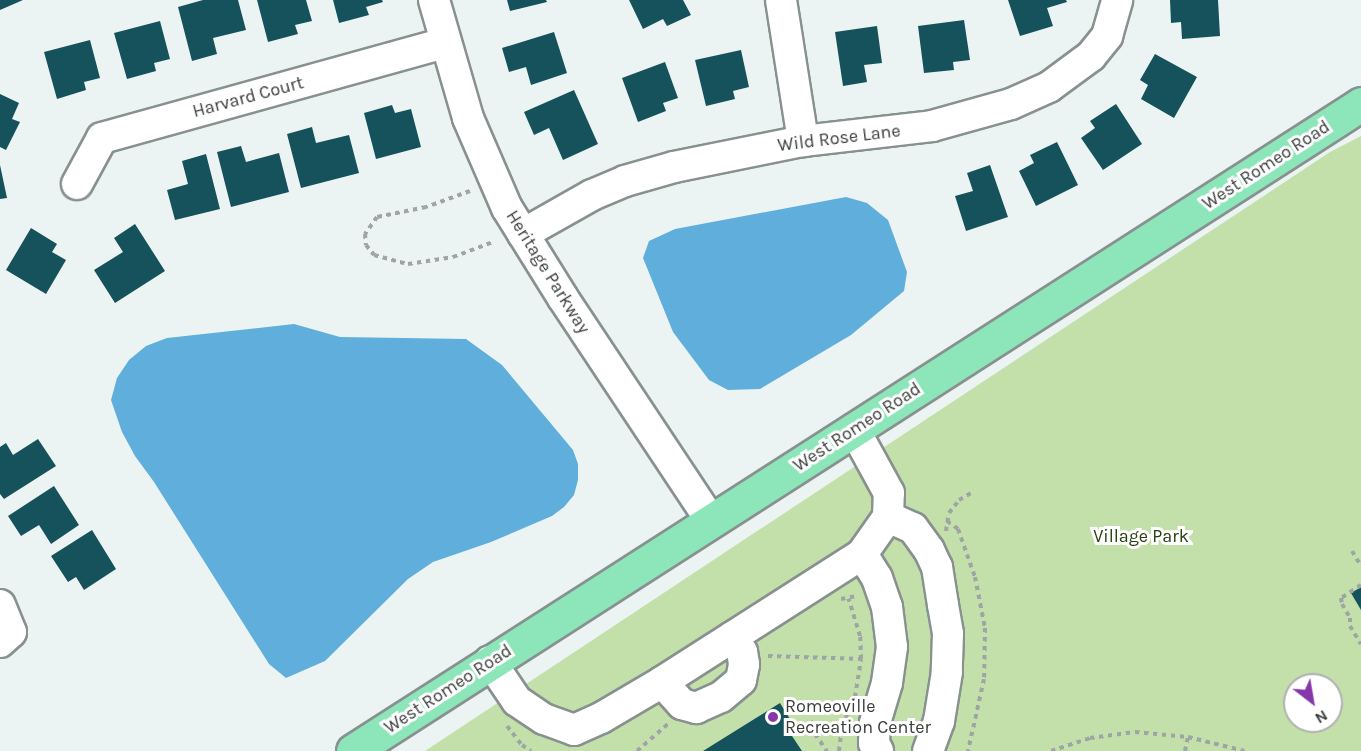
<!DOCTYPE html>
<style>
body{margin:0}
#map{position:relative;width:1361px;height:751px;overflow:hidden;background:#ebf4f3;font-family:Karla,sans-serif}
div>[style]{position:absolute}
.green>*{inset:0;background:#c3e0aa}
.water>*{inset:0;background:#5faedb}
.building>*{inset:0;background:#15525b}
.path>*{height:4px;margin-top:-2px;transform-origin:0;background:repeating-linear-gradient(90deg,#9ea5a4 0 4.5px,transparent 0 9px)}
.roads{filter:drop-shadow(2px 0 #88918f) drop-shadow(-2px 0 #88918f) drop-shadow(0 2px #88918f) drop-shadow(0 -2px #88918f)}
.minor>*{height:30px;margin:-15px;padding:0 15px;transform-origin:15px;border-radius:15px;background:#fff}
.major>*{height:33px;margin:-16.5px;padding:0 16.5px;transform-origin:16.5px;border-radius:16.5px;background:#8ce6b9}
.dots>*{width:16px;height:16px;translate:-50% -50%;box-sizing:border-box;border:3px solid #fff;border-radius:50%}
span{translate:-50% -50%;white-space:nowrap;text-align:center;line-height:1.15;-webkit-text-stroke:6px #fff;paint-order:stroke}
.street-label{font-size:18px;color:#3a3d3c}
.park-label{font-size:18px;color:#283f0d}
.poi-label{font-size:18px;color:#3a3d3c}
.left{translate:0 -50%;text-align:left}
.north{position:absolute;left:1283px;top:673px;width:60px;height:60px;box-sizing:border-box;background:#fff;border:2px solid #b0b1b1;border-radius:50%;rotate:149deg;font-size:16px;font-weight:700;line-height:24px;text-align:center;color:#3a3d3c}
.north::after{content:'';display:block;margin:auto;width:21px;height:27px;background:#8738a8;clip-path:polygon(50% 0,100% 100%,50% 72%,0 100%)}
</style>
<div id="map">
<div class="green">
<div style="clip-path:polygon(evenodd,1361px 136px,1361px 751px,425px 751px,1330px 152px,1361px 136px,1295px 685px,1331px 685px,1331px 721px,1295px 721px,1295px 685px)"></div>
</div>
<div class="water">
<div style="clip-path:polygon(846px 197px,867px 203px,888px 220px,907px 272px,904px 291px,851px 335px,760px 389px,728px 390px,709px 380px,673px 332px,643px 258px,649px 241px,675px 229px)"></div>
<div style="clip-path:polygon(294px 324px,340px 337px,466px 339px,502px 365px,573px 450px,578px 464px,578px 480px,574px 495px,564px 507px,552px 516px,491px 542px,433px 562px,408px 579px,325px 661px,286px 678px,269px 664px,154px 482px,135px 456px,122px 432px,111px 400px,117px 378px,129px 360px,146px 346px,167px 338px)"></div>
</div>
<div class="building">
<div style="clip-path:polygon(0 0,23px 0,0 10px)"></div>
<div style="clip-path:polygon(203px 0,238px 0,246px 30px,213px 38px,217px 54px,192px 61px,178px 7px)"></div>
<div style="clip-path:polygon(257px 0,306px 0,312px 21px,295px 25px,298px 34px,268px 42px)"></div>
<div style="clip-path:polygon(333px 0,382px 0,383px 2px,366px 7px,369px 15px,339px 23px)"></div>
<div style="clip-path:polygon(507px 0,546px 0,547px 2px,510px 11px)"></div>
<div style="clip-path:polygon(629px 0,683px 0,691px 15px,667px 26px,663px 19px,643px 29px)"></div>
<div style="clip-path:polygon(1008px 0,1066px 0,1067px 2px,1047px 8px,1053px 26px,1020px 36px)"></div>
<div style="clip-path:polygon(1170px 0,1218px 0,1220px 36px,1182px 39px,1181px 22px,1171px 23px)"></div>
<div style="clip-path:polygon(964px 20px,970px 60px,953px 62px,954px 70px,924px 73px,918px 26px)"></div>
<div style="clip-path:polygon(160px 21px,170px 59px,154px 63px,156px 71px,127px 79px,114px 33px)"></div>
<div style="clip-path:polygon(877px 26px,882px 63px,864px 65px,867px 82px,843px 86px,835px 32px)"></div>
<div style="clip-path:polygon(554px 32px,567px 73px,531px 85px,526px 67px,509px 72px,502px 48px)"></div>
<div style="clip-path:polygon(90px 40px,100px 78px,84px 82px,86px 90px,57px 99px,44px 52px)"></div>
<div style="clip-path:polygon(741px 50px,749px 87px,733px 91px,735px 99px,706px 106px,695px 60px)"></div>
<div style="clip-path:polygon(1155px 54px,1197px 77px,1174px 118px,1141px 99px,1148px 85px,1140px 80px)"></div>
<div style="clip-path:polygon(665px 62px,678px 98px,663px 103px,666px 111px,638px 122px,622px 78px)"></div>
<div style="clip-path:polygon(574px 90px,598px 144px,563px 160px,549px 128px,534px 135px,524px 112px)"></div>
<div style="clip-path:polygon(0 94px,19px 103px,12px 119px,20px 122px,6px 150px,0 147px)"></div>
<div style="clip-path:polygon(1116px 104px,1142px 144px,1103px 170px,1081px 138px,1095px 128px,1090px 121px)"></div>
<div style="clip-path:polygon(392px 105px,395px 113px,411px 109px,421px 147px,376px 159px,364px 113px)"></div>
<div style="clip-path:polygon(312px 127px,316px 143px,349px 135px,359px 173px,301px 188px,287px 134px)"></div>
<div style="clip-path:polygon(1057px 142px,1078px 185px,1036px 206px,1019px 171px,1034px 163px,1030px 155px)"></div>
<div style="clip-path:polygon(241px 146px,246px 162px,279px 153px,289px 192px,231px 207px,217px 152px)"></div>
<div style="clip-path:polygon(206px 154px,220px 209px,175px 220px,167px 190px,188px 184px,182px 161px)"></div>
<div style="clip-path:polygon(0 165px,7px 198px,0 199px)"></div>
<div style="clip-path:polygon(990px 165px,1008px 217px,966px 231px,955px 196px,973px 191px,967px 173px)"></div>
<div style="clip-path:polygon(135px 224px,165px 271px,115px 303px,94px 270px,123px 252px,114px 238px)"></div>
<div style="clip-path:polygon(31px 228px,57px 244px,52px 252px,66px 260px,46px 294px,6px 270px)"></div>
<div style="clip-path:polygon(38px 439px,56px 466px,4px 499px,0 494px,0 447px,6px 443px,13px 455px)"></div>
<div style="clip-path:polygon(54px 486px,79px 525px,51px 544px,39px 525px,21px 536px,8px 516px)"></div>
<div style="clip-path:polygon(92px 530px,116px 569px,84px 590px,76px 577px,68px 582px,51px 556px)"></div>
<div style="clip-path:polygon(1361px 587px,1361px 610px,1351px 593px)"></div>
<div style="clip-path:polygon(780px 703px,798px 732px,792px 736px,802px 751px,703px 751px)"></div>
</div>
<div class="path">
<div style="left:470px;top:191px;width:47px;rotate:160deg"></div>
<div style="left:426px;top:207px;width:50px;rotate:168.5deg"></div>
<div style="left:377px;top:217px;width:21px;rotate:125deg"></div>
<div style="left:365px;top:234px;width:11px;rotate:85deg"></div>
<div style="left:366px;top:245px;width:13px;rotate:51deg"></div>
<div style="left:374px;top:255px;width:35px;rotate:15deg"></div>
<div style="left:408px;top:264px;width:46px;rotate:-8.8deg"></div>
<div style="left:453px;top:257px;width:43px;rotate:-20.6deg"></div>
<div style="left:947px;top:521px;width:14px;rotate:36deg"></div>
<div style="left:958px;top:529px;width:51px;rotate:70.5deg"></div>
<div style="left:975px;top:577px;width:52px;rotate:78.9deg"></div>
<div style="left:985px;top:628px;width:51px;rotate:91.1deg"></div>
<div style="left:984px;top:679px;width:74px;rotate:102.5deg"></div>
<div style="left:946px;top:531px;width:18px;rotate:-81deg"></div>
<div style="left:949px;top:513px;width:16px;rotate:-52deg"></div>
<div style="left:959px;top:500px;width:14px;rotate:-30deg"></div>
<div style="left:1352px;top:551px;width:17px;rotate:59deg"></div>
<div style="left:1361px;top:585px;width:24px;rotate:147deg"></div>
<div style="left:1341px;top:598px;width:6px;rotate:81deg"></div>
<div style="left:1342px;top:604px;width:16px;rotate:60deg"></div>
<div style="left:1350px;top:618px;width:8px;rotate:90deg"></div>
<div style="left:1350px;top:626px;width:21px;rotate:59deg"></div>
<div style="left:841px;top:599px;width:16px;rotate:-11deg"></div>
<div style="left:768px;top:656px;width:95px;rotate:1.8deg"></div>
<div style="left:507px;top:726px;width:24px;rotate:52deg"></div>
<div style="left:522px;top:745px;width:11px;rotate:34deg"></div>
<div style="left:815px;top:734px;width:9px;rotate:-58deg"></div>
<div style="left:820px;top:726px;width:10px;rotate:-156deg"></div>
<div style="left:811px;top:722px;width:10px;rotate:114deg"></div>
<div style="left:807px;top:731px;width:9px;rotate:21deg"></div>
<div style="left:815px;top:734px;width:21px;rotate:55deg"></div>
<div style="left:637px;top:751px;width:41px;rotate:-41.1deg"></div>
<div style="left:839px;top:751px;width:25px;rotate:-83deg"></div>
<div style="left:842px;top:726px;width:32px;rotate:-66deg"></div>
<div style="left:855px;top:697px;width:38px;rotate:-81deg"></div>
<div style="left:861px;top:659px;width:23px;rotate:-92deg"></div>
<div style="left:860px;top:636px;width:39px;rotate:-107deg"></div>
<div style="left:1051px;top:751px;width:41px;rotate:-18.4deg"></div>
<div style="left:1090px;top:738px;width:45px;rotate:-7.6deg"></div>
<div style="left:1135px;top:732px;width:53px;rotate:5.4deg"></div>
<div style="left:1188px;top:737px;width:58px;rotate:14deg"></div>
<div style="left:1185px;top:751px;width:14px;rotate:-78deg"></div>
</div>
<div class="roads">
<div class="minor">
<div style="left:434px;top:0;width:123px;rotate:73.9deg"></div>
<div style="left:468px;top:118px;width:98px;rotate:66.6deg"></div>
<div style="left:507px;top:208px;width:106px;rotate:58.1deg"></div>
<div style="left:563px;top:298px;width:268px;rotate:56.4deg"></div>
<div style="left:781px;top:0;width:143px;rotate:81.1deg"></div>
<div style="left:77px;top:184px;width:52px;rotate:-61.5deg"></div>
<div style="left:102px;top:138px;width:356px;rotate:-15.5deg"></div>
<div style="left:523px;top:234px;width:79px;rotate:-29.5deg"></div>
<div style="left:592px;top:195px;width:36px;rotate:-23deg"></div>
<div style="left:625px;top:181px;width:51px;rotate:-15.9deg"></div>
<div style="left:674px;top:167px;width:132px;rotate:-11.4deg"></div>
<div style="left:803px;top:141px;width:130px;rotate:-6.6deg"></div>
<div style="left:932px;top:126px;width:82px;rotate:-15.6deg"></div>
<div style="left:1011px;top:104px;width:42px;rotate:-24.1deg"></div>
<div style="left:1049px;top:87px;width:52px;rotate:-36.4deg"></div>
<div style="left:1091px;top:56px;width:26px;rotate:-51deg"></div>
<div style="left:1107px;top:36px;width:37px;rotate:-74deg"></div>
<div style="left:888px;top:517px;width:27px;rotate:24deg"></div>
<div style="left:913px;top:528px;width:27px;rotate:54deg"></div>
<div style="left:929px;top:550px;width:19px;rotate:65deg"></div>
<div style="left:937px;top:567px;width:38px;rotate:81deg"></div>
<div style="left:943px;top:605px;width:29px;rotate:80deg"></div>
<div style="left:948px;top:634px;width:38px;rotate:92deg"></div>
<div style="left:947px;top:672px;width:50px;rotate:99.3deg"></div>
<div style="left:939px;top:721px;width:32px;rotate:110deg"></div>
<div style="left:862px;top:554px;width:28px;rotate:58deg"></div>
<div style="left:877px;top:578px;width:31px;rotate:71deg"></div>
<div style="left:887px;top:607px;width:40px;rotate:82.9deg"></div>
<div style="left:892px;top:647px;width:36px;rotate:98deg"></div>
<div style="left:887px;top:683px;width:42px;rotate:106.7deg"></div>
<div style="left:875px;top:723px;width:20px;rotate:93deg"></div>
<div style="left:874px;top:743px;width:9px;rotate:63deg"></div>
<div style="left:0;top:605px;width:29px;rotate:68deg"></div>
<div style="left:11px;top:632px;width:15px;rotate:138deg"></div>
<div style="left:490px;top:661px;width:48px;rotate:56deg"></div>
<div style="left:517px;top:701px;width:32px;rotate:34deg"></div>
<div style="left:544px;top:719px;width:32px;rotate:20deg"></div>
<div style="left:574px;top:730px;width:30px;rotate:-24deg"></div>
<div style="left:601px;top:718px;width:71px;rotate:-30.5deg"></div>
<div style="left:662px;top:682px;width:237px;rotate:-32.6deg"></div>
<div style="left:862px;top:554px;width:45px;rotate:-54.9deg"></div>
<div style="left:888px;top:517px;width:24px;rotate:-88deg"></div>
<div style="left:889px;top:493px;width:73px;rotate:-118.7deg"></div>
<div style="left:662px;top:682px;width:30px;rotate:48deg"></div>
<div style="left:682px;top:704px;width:15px;rotate:16deg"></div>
<div style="left:696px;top:708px;width:27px;rotate:-24deg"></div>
<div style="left:721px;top:697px;width:26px;rotate:-40deg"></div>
<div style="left:741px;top:680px;width:16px;rotate:-79deg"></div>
<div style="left:744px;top:664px;width:12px;rotate:-99deg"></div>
<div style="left:742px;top:652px;width:18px;rotate:-124deg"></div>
</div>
<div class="major">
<div style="left:353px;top:751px;width:1198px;rotate:-32.69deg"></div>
</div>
</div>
<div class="dots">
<div style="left:773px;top:717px;background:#8738a8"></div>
</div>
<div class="street-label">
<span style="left:248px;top:97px;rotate:-15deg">Harvard Court</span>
<span style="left:839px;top:138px;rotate:-7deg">Wild Rose Lane</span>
<span style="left:1266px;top:165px;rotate:-33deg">West Romeo Road</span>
<span style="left:548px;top:272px;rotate:58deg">Heritage Parkway</span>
<span style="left:857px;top:427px;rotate:-33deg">West Romeo Road</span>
<span style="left:448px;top:689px;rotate:-33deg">West Romeo Road</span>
</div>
<div class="park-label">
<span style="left:1141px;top:536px">Village Park</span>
</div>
<div class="poi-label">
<span class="left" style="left:785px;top:717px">Romeoville<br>Recreation Center</span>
</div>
<div class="north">N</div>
</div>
